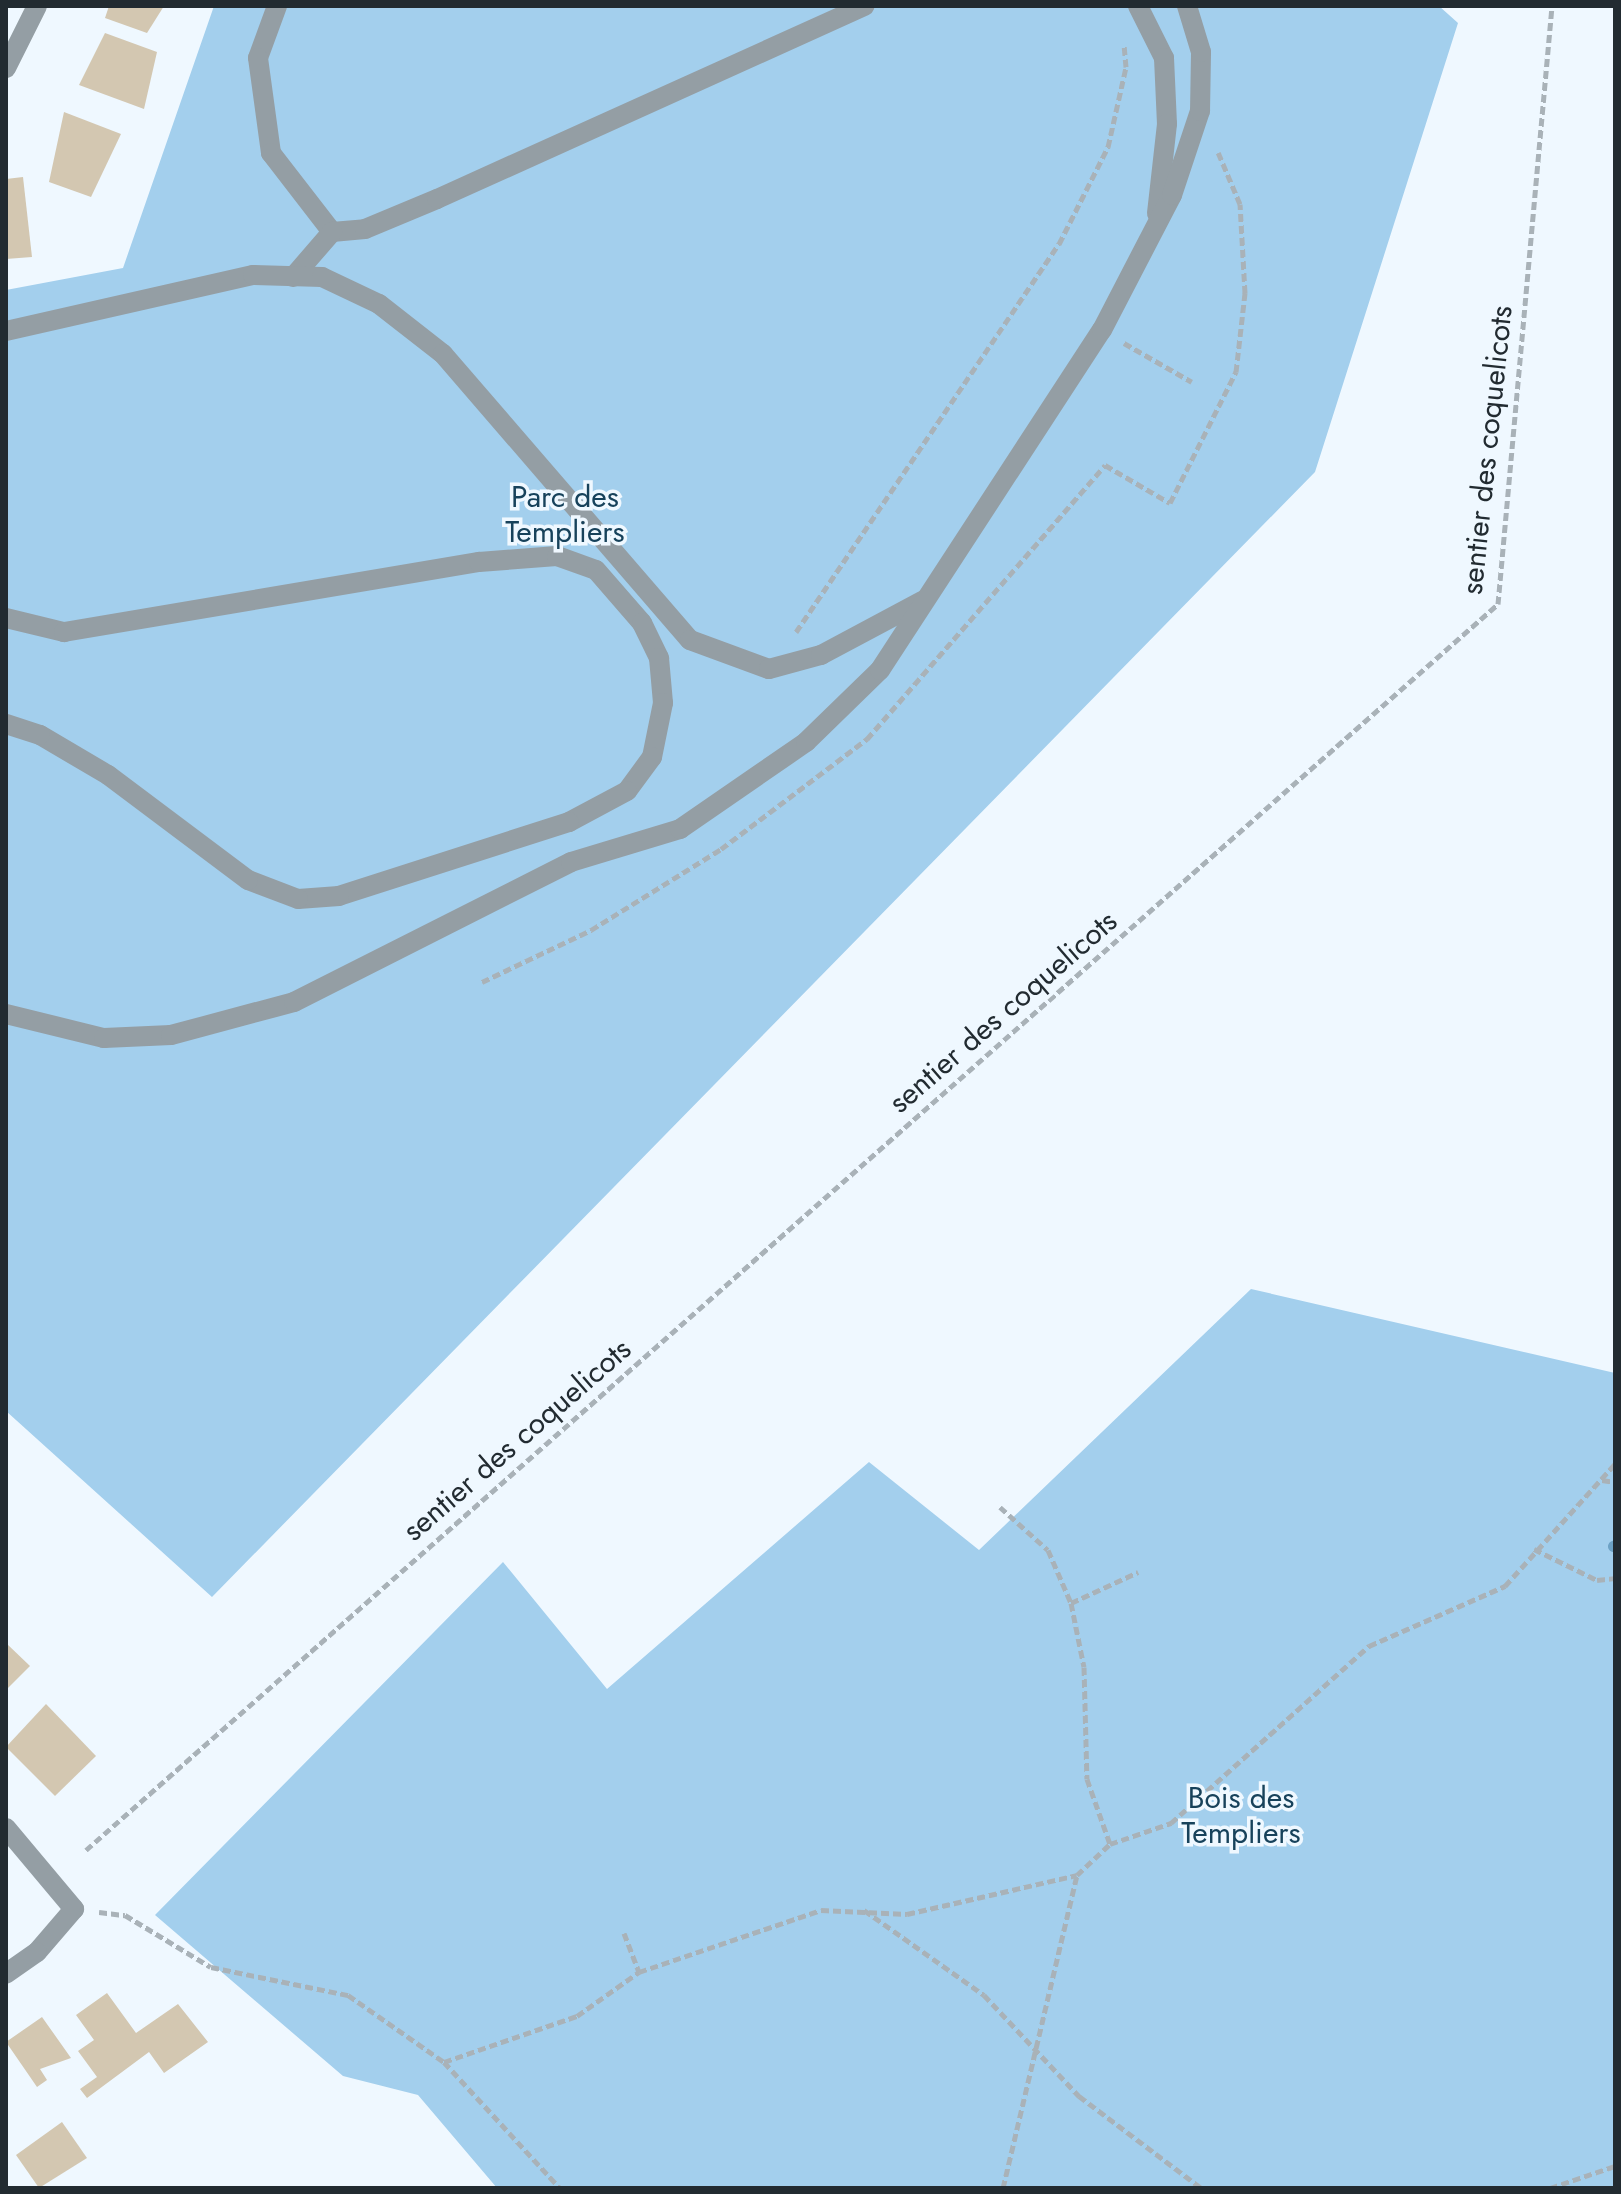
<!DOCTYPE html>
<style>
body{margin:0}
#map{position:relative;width:1621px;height:2194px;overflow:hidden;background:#eff8ff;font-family:Jost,sans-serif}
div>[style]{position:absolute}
.green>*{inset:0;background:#a3cfed}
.stream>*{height:11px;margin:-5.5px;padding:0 5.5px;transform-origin:5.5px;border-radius:5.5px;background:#6da2c5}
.building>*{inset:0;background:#d3c7b1}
.path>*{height:5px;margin-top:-2.5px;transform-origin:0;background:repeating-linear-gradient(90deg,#a9b2b8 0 8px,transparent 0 12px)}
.minor>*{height:20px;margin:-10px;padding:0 10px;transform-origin:10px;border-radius:10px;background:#949ea4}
span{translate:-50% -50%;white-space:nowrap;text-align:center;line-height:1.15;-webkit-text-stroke:7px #eff8ff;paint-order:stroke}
.street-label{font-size:30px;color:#222b31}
.park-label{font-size:30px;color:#17425b}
.frame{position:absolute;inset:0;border:8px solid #222b31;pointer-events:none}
</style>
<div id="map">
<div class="green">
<div style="clip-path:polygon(214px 6px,1439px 6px,1458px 23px,1315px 472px,212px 1597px,6px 1411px,6px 290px,123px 268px)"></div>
<div style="clip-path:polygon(1251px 1289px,1615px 1373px,1615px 2188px,497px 2188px,418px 2095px,343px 2076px,155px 1915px,503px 1562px,607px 1689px,869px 1462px,979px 1550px)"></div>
</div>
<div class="stream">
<div style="left:1613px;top:1546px;width:2px;rotate:-27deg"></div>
</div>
<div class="building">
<div style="clip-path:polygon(109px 6px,164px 6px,147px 33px,105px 18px)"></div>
<div style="clip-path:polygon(105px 33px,157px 52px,144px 109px,79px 85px)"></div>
<div style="clip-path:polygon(64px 112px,121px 134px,91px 197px,49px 182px)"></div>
<div style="clip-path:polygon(23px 177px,32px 257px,6px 259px,6px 179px)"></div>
<div style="clip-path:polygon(6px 1643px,30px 1666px,6px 1690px)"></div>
<div style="clip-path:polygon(46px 1704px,96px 1756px,55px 1796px,6px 1747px)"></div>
<div style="clip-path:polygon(107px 1993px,136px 2033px,178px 2004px,208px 2042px,164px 2073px,149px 2052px,87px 2098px,80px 2089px,97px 2077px,78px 2051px,94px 2040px,76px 2015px)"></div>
<div style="clip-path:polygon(42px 2017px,71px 2058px,40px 2069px,47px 2080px,37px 2087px,6px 2042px)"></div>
<div style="clip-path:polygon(62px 2122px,87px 2158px,39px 2188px,16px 2155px)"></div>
</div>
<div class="path">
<div style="left:1124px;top:343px;width:78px;rotate:29.8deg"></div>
<div style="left:796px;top:632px;width:469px;rotate:-55.9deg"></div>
<div style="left:1059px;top:244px;width:109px;rotate:-63.2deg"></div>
<div style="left:1108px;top:147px;width:82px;rotate:-77.3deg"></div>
<div style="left:1126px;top:67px;width:22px;rotate:-95deg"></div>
<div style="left:482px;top:982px;width:121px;rotate:-25.5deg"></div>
<div style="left:591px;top:930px;width:153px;rotate:-31.9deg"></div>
<div style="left:721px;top:849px;width:183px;rotate:-37deg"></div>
<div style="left:867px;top:739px;width:363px;rotate:-49deg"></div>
<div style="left:1105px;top:465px;width:75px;rotate:30.3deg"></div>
<div style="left:1170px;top:503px;width:147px;rotate:-63.3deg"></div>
<div style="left:1236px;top:372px;width:80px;rotate:-83.5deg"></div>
<div style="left:1245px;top:293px;width:89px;rotate:-93.2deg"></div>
<div style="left:1240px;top:204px;width:56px;rotate:-112.9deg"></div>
<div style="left:1602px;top:1480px;width:13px;rotate:9deg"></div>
<div style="left:1000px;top:1507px;width:64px;rotate:41.9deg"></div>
<div style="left:1048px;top:1550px;width:58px;rotate:66.5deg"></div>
<div style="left:1071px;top:1603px;width:65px;rotate:78.5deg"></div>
<div style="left:1084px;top:1667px;width:112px;rotate:88.5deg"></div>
<div style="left:1087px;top:1779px;width:69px;rotate:70.5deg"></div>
<div style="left:1534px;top:1549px;width:70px;rotate:26.2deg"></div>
<div style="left:1597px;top:1580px;width:18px;rotate:-6deg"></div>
<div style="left:1071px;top:1603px;width:74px;rotate:-24.8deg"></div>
<div style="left:86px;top:1850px;width:1883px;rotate:-41.43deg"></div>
<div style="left:1498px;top:604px;width:600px;rotate:-84.84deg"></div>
<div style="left:864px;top:1910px;width:147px;rotate:35.3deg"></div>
<div style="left:984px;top:1995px;width:139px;rotate:46.8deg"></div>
<div style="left:1079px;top:2096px;width:153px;rotate:37deg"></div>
<div style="left:99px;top:1912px;width:26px;rotate:7deg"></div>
<div style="left:125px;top:1915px;width:100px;rotate:31.2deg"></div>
<div style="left:211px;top:1967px;width:140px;rotate:11.6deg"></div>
<div style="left:348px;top:1995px;width:117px;rotate:34.9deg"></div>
<div style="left:444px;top:2062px;width:171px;rotate:47.4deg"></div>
<div style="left:624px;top:1933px;width:42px;rotate:69deg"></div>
<div style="left:444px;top:2062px;width:141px;rotate:-19.1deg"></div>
<div style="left:577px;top:2016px;width:76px;rotate:-35.4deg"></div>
<div style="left:639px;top:1972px;width:192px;rotate:-18.8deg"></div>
<div style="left:821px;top:1910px;width:86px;rotate:2.7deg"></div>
<div style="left:907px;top:1914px;width:174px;rotate:-12.9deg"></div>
<div style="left:1003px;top:2188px;width:322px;rotate:-76.7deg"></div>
<div style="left:1077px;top:1875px;width:45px;rotate:-43.2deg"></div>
<div style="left:1110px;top:1844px;width:65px;rotate:-19deg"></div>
<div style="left:1171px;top:1823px;width:266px;rotate:-41.8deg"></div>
<div style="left:1369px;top:1646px;width:149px;rotate:-23.8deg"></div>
<div style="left:1505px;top:1586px;width:164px;rotate:-48deg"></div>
<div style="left:1550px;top:2188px;width:69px;rotate:-18.7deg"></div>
</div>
<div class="minor">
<div style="left:277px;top:6px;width:55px;rotate:110.1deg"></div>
<div style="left:258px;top:58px;width:96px;rotate:82.2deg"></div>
<div style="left:271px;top:153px;width:100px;rotate:52.3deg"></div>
<div style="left:332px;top:232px;width:33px;rotate:-5deg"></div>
<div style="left:365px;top:229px;width:78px;rotate:-22.6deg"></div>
<div style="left:437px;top:199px;width:469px;rotate:-24.3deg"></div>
<div style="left:1138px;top:6px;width:58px;rotate:63.4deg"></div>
<div style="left:1164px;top:58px;width:66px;rotate:87.4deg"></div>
<div style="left:1167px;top:124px;width:90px;rotate:96.4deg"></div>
<div style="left:6px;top:68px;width:69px;rotate:-63.4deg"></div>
<div style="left:293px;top:277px;width:60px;rotate:-49.1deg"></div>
<div style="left:6px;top:331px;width:253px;rotate:-12.8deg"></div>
<div style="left:253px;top:275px;width:69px;rotate:1.7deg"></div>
<div style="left:322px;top:277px;width:63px;rotate:25.3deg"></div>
<div style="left:379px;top:304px;width:81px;rotate:38deg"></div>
<div style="left:443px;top:354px;width:378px;rotate:49.2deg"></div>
<div style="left:690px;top:640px;width:84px;rotate:20.2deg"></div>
<div style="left:769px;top:669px;width:54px;rotate:-15.1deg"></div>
<div style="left:821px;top:655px;width:115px;rotate:-28.1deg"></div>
<div style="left:6px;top:618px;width:60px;rotate:13.6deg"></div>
<div style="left:64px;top:632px;width:421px;rotate:-9.6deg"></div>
<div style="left:479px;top:562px;width:78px;rotate:-4.4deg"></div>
<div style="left:557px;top:556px;width:41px;rotate:19.7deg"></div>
<div style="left:596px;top:570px;width:70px;rotate:49deg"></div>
<div style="left:642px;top:623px;width:39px;rotate:64deg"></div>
<div style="left:659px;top:658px;width:45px;rotate:84.9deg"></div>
<div style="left:663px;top:703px;width:55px;rotate:101.5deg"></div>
<div style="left:652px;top:757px;width:42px;rotate:126.3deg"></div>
<div style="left:627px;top:791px;width:66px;rotate:151.9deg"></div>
<div style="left:569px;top:822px;width:242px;rotate:162.2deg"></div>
<div style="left:339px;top:896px;width:41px;rotate:175.8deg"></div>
<div style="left:298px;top:899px;width:53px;rotate:-159.2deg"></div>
<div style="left:248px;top:880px;width:175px;rotate:-143.1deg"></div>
<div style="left:108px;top:775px;width:79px;rotate:-149.5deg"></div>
<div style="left:40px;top:735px;width:36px;rotate:-162deg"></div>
<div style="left:6px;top:1014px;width:101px;rotate:13.8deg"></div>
<div style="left:104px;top:1038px;width:67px;rotate:-2.6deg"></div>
<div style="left:171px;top:1035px;width:127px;rotate:-15deg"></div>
<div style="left:294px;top:1002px;width:310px;rotate:-26.8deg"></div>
<div style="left:571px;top:862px;width:114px;rotate:-16.8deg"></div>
<div style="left:680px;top:829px;width:153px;rotate:-34.6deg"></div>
<div style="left:806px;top:742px;width:103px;rotate:-44.2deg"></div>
<div style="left:880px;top:670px;width:406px;rotate:-56.9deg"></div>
<div style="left:1102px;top:330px;width:152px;rotate:-62.6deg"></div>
<div style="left:1172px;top:195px;width:89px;rotate:-71.6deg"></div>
<div style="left:1200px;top:111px;width:59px;rotate:-89deg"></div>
<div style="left:1201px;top:52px;width:48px;rotate:-106.9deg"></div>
<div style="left:6px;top:1828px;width:106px;rotate:50deg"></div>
<div style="left:74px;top:1909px;width:57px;rotate:130.7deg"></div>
<div style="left:37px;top:1952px;width:38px;rotate:145deg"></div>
</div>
<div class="street-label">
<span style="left:1487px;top:450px;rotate:-84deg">sentier des coquelicots</span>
<span style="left:1003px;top:1012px;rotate:-41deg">sentier des coquelicots</span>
<span style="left:517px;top:1440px;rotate:-41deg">sentier des coquelicots</span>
</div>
<div class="park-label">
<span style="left:565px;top:514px">Parc des<br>Templiers</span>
<span style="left:1241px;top:1815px">Bois des<br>Templiers</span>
</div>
<div class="frame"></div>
</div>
